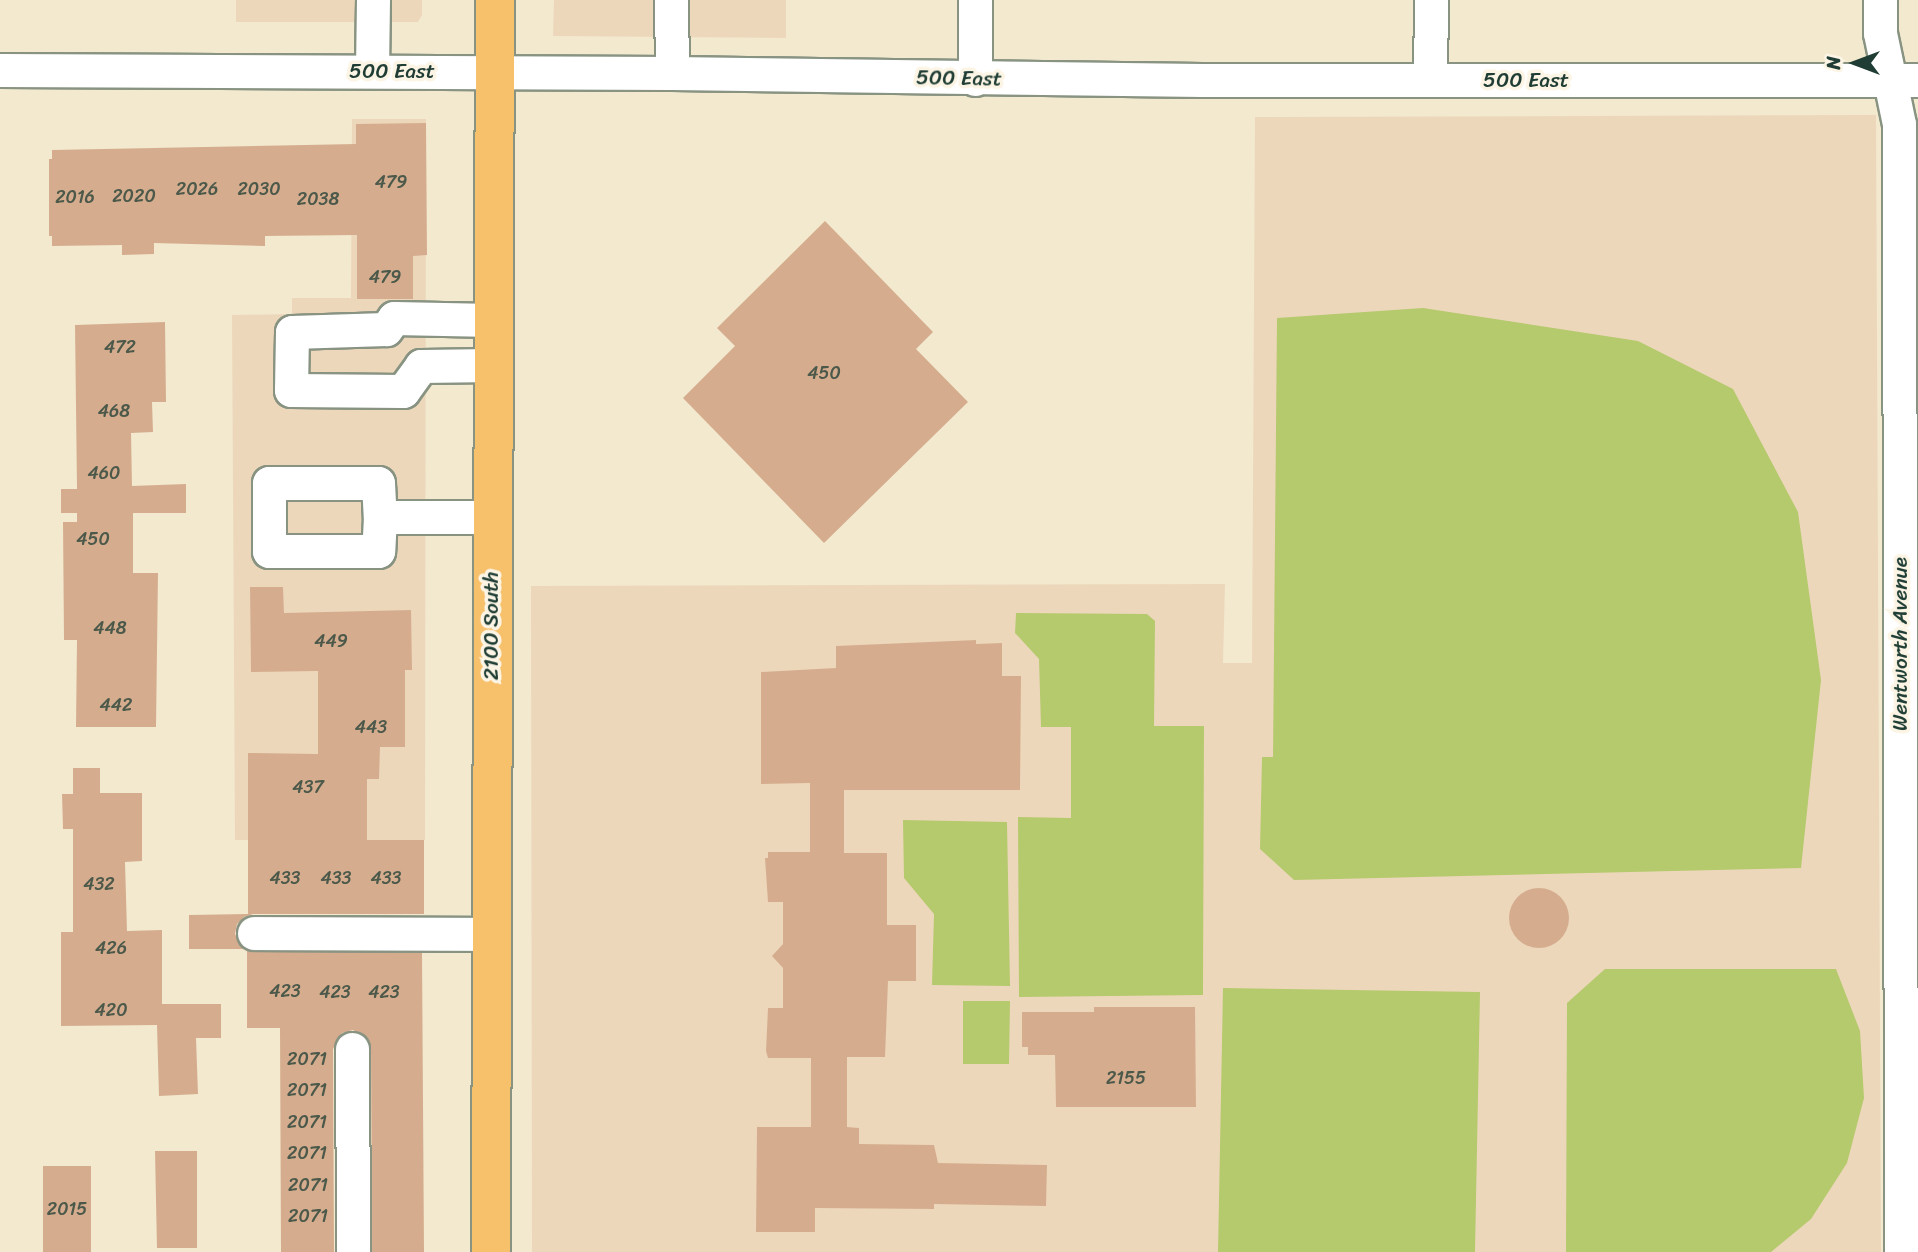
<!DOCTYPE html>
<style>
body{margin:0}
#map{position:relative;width:1918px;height:1252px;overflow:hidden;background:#f2e9cf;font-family:Sriracha,sans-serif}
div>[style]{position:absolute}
.built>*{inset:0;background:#edd7bb}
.green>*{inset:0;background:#b5c96d}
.building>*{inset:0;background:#d5ad8e}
.round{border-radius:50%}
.roads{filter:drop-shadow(2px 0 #889382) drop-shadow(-2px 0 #889382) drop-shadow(0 2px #889382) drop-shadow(0 -2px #889382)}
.minor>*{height:33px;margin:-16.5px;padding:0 16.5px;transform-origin:16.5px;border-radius:16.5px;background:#fff}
.major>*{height:38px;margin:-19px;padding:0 19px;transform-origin:19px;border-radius:19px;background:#f7c06b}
span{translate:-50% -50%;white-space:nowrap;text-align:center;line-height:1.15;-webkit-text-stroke:7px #fcf5e5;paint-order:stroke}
.number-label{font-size:18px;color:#4c594a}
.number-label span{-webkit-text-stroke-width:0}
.street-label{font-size:21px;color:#1f3d34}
.north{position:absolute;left:1820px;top:28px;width:70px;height:70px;-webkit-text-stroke:5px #fcf5e5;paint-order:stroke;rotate:270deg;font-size:19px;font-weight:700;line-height:28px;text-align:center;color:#1f3d34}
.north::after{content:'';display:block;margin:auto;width:24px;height:32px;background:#1f3d34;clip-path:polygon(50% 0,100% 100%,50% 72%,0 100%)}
</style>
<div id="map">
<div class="built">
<div style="clip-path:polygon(236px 0,422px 0,422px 15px,418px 22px,236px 22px)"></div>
<div style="clip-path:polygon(554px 0,786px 0,786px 38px,553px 36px)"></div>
<div style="clip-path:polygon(1876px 115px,1881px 1252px,532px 1252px,531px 586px,1225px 584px,1223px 663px,1252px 663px,1255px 117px)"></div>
<div style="clip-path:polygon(352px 119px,426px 119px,425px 840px,235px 840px,232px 315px,292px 314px,292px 298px,351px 298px)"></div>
</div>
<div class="green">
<div style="clip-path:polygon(1423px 308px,1638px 341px,1733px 389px,1798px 512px,1821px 680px,1801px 868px,1294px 880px,1260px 849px,1262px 757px,1273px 757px,1277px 318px)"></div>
<div style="clip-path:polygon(1016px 613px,1147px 614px,1155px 621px,1154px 726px,1204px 726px,1203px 995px,1019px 997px,1018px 817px,1071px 818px,1071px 727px,1041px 727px,1039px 659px,1015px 633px)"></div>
<div style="clip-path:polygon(903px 820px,1007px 822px,1010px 986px,932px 985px,934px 914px,904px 878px)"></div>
<div style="clip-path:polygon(1605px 969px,1836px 969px,1860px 1031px,1864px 1098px,1847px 1163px,1811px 1219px,1771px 1252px,1566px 1252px,1567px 1003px)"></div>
<div style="clip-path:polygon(1223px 988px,1480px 992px,1475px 1252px,1218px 1252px)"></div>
<div style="clip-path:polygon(963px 1001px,1010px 1001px,1009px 1064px,963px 1064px)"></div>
</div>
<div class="building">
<div style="clip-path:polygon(426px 123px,427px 255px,413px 256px,413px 299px,357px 299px,357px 235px,265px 236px,265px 246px,154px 243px,154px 254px,122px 255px,122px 245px,52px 246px,52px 236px,49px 236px,49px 159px,52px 159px,52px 150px,356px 144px,356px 124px)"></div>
<div style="clip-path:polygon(825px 221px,933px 332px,916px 349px,968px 402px,824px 543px,683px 398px,735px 346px,717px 328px)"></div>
<div style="clip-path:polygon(165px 322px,166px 402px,152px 402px,153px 432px,131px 433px,132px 486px,186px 484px,186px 513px,133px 513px,133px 573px,158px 573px,156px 727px,76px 727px,77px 640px,64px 640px,63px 522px,77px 522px,77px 513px,61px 513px,61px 489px,77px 489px,75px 325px)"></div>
<div style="clip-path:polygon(250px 587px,283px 587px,284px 613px,411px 610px,412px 670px,405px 670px,405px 747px,380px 747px,379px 779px,367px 779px,367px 840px,424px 840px,424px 914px,253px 914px,244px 917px,237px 924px,235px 934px,243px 949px,189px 949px,189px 915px,248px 914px,248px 753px,318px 754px,318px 671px,251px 672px)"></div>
<div style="clip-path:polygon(976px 640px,976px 644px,1002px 643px,1002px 676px,1021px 676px,1020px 790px,844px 790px,844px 853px,887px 853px,887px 925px,916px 925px,916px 981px,888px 981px,885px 1057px,847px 1057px,847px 1127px,859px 1128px,859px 1144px,934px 1145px,938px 1163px,1047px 1165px,1046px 1206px,934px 1204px,934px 1209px,815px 1208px,815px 1232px,756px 1232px,757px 1127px,811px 1127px,811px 1058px,768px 1058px,766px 1051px,768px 1008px,783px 1008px,783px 968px,772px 956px,783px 944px,783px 902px,768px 902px,765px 858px,768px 858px,768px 852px,810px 852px,810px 783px,761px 784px,761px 672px,836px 668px,836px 646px)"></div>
<div style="clip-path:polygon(73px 768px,100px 768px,100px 793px,142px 793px,142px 861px,125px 862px,127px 931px,162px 930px,162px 1004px,221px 1004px,221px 1038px,196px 1038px,198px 1094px,159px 1096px,157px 1025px,61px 1026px,61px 932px,73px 932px,73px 829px,63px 829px,62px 794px,73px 794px)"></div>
<div class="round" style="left:1509px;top:888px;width:60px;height:60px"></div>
<div style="clip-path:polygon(247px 950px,422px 953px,424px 1252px,372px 1252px,371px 1049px,368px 1039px,353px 1030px,342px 1033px,333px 1049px,334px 1252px,281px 1252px,280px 1028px,247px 1028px)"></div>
<div style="clip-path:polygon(1094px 1007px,1195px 1007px,1196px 1107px,1056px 1107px,1055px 1055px,1028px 1055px,1028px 1047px,1022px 1047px,1022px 1012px,1094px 1012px)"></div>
<div style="clip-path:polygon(155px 1151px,197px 1151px,197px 1248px,157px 1248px)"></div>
<div style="clip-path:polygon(43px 1166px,91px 1166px,91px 1252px,43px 1252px)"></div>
</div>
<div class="roads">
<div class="minor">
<div style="left:671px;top:0;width:73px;rotate:89.2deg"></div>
<div style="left:1880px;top:0;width:33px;rotate:90deg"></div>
<div style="left:1880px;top:33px;width:93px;rotate:78.2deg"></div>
<div style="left:1899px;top:124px;width:1128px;rotate:89.9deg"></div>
<div style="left:0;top:70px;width:672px;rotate:0.26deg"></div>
<div style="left:672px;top:73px;width:530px;rotate:0.76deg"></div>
<div style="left:1202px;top:80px;width:716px"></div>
<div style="left:372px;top:71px;width:71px;rotate:-89.2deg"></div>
<div style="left:975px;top:79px;width:79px;rotate:-90deg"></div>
<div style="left:1430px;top:80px;width:80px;rotate:-89.3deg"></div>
<div style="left:493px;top:320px;width:99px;rotate:-178.8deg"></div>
<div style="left:394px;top:318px;width:14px;rotate:126deg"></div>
<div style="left:386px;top:329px;width:94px;rotate:178.2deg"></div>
<div style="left:292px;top:332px;width:58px;rotate:91deg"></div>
<div style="left:291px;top:390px;width:112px;rotate:0.5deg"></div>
<div style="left:403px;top:391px;width:31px;rotate:-54deg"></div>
<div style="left:421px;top:366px;width:72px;rotate:-0.8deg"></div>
<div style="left:380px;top:517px;width:34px;rotate:93deg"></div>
<div style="left:378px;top:551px;width:109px;rotate:180deg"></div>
<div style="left:269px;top:551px;width:68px;rotate:-90deg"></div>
<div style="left:269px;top:483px;width:109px"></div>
<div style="left:378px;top:483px;width:34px;rotate:87deg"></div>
<div style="left:380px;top:517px;width:112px"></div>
<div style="left:254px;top:933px;width:237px;rotate:0.2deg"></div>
<div style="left:352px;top:1049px;width:203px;rotate:89.7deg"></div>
</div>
<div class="major">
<div style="left:491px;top:1252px;width:1252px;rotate:-89.82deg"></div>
</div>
</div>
<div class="number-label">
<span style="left:391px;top:182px">479</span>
<span style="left:197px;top:189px">2026</span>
<span style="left:259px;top:189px">2030</span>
<span style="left:134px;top:196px">2020</span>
<span style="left:75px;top:197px">2016</span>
<span style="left:318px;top:199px">2038</span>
<span style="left:385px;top:277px">479</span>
<span style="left:120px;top:347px">472</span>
<span style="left:824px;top:373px">450</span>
<span style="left:114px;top:411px">468</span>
<span style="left:104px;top:473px">460</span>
<span style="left:93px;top:539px">450</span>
<span style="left:110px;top:628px">448</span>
<span style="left:331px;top:641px">449</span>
<span style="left:116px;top:705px">442</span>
<span style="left:371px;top:727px">443</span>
<span style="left:308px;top:787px">437</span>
<span style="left:285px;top:878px">433</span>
<span style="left:336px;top:878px">433</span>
<span style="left:386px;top:878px">433</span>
<span style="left:99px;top:884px">432</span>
<span style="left:111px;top:948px">426</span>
<span style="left:285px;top:991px">423</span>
<span style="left:335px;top:992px">423</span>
<span style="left:384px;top:992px">423</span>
<span style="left:111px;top:1010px">420</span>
<span style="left:307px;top:1059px">2071</span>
<span style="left:1126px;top:1078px">2155</span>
<span style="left:307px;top:1090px">2071</span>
<span style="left:307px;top:1122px">2071</span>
<span style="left:307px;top:1153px">2071</span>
<span style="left:308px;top:1185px">2071</span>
<span style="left:67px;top:1209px">2015</span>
<span style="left:308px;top:1216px">2071</span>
</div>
<div class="street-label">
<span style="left:392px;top:71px">500 East</span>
<span style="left:959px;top:78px;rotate:1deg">500 East</span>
<span style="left:1526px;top:80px">500 East</span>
<span style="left:491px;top:626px;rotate:-90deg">2100 South</span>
<span style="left:1900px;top:644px;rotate:-90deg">Wentworth Avenue</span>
</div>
<div class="north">N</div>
</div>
